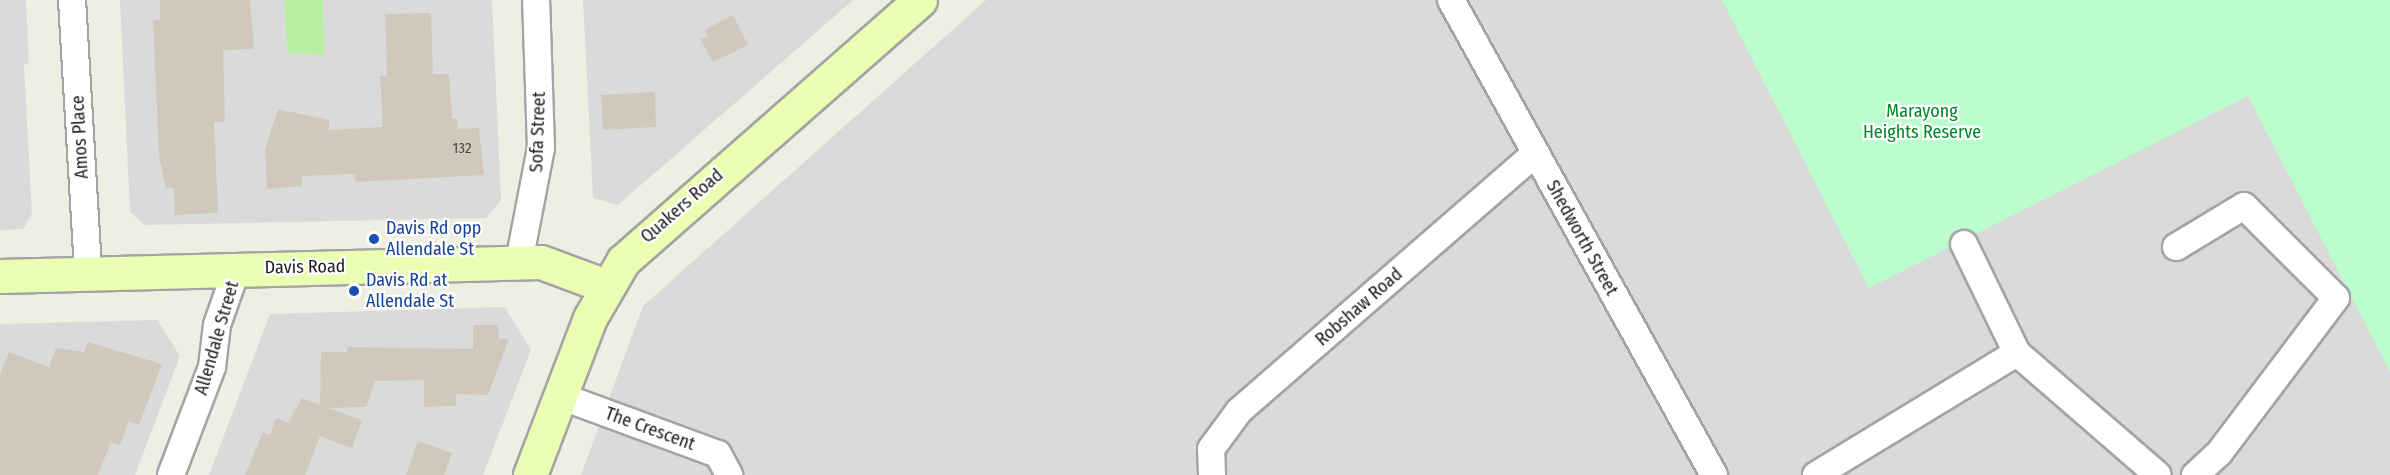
<!DOCTYPE html>
<style>
body{margin:0}
#map{position:relative;width:2390px;height:475px;overflow:hidden;background:#efeee2;font-family:"Fira Sans Condensed",sans-serif}
div>[style]{position:absolute}
.residential>*{inset:0;background:#dbdada}
.grass>*{inset:0;background:#b8eea3}
.park>*{inset:0;background:#bbfece}
.building>*{inset:0;background:#d0c8bb}
.roads{filter:drop-shadow(2px 0 #a4a4a4) drop-shadow(-2px 0 #a4a4a4) drop-shadow(0 2px #a4a4a4) drop-shadow(0 -2px #a4a4a4)}
.street>*{height:26px;margin:-13px;padding:0 13px;transform-origin:13px;border-radius:13px;background:#fff}
.secondary>*{height:33px;margin:-16.5px;padding:0 16.5px;transform-origin:16.5px;border-radius:16.5px;background:#eaffb1}
.dots>*{width:16px;height:16px;translate:-50% -50%;box-sizing:border-box;border:3px solid #fff;border-radius:50%}
span{translate:-50% -50%;white-space:nowrap;text-align:center;line-height:1.15;-webkit-text-stroke:4.5px #fff;paint-order:stroke}
.number-label{font-size:15px;color:#4a4844}
.number-label span{-webkit-text-stroke-width:0}
.park-label{font-size:18px;color:#028529}
.street-label{font-size:18px;color:#1d1d1d}
.transit-label{font-size:18px;color:#164399}
.left{translate:0 -50%;text-align:left}
</style>
<div id="map">
<div class="residential">
<div style="clip-path:polygon(0 0,26px 0,29px 63px,24px 64px,32px 214px,23px 229px,0 230px)"></div>
<div style="clip-path:polygon(120px 0,284px 0,287px 53px,325px 54px,323px 0,492px 0,501px 200px,486px 218px,144px 225px,130px 212px)"></div>
<div style="clip-path:polygon(583px 0,853px 0,618px 205px,593px 198px)"></div>
<div style="clip-path:polygon(986px 0,2390px 0,2390px 475px,581px 475px,643px 306px)"></div>
<div style="clip-path:polygon(505px 307px,531px 350px,483px 475px,209px 475px,270px 314px)"></div>
<div style="clip-path:polygon(157px 320px,180px 356px,135px 475px,0 475px,0 324px)"></div>
</div>
<div class="grass">
<div style="clip-path:polygon(284px 0,323px 0,325px 55px,287px 53px)"></div>
</div>
<div class="park">
<div style="clip-path:polygon(1722px 0,2390px 0,2390px 372px,2248px 96px,1869px 288px)"></div>
</div>
<div class="building">
<div style="clip-path:polygon(160px 0,250px 0,254px 49px,223px 50px,225px 122px,214px 122px,218px 213px,175px 215px,174px 188px,166px 188px,159px 156px,153px 20px,160px 20px)"></div>
<div style="clip-path:polygon(431px 13px,433px 74px,449px 74px,452px 119px,457px 119px,458px 129px,479px 128px,484px 175px,355px 182px,355px 174px,302px 176px,302px 186px,267px 189px,265px 149px,278px 109px,329px 120px,329px 130px,383px 127px,380px 76px,387px 76px,385px 14px)"></div>
<div style="clip-path:polygon(733px 15px,748px 45px,713px 62px,700px 39px,708px 36px,705px 30px)"></div>
<div style="clip-path:polygon(655px 92px,656px 127px,603px 130px,601px 95px)"></div>
<div style="clip-path:polygon(473px 325px,498px 325px,499px 339px,509px 339px,488px 395px,456px 394px,456px 406px,424px 407px,424px 380px,375px 381px,366px 407px,328px 408px,362px 420px,352px 448px,320px 436px,305px 475px,245px 475px,263px 432px,270px 435px,276px 418px,288px 423px,302px 398px,320px 405px,321px 352px,347px 352px,347px 347px,473px 349px)"></div>
<div style="clip-path:polygon(88px 342px,162px 364px,139px 425px,129px 421px,120px 445px,111px 442px,98px 475px,0 475px,0 375px,9px 352px,49px 367px,56px 348px,84px 352px)"></div>
<div style="clip-path:polygon(418px 441px,452px 453px,444px 475px,406px 475px)"></div>
</div>
<div class="roads">
<div class="street">
<div style="left:72px;top:0;width:273px;rotate:86.6deg"></div>
<div style="left:1451px;top:0;width:543px;rotate:61.03deg"></div>
<div style="left:1964px;top:244px;width:121px;rotate:64.1deg"></div>
<div style="left:2017px;top:353px;width:186px;rotate:40.9deg"></div>
<div style="left:2176px;top:247px;width:79px;rotate:-31.1deg"></div>
<div style="left:2244px;top:206px;width:130px;rotate:45deg"></div>
<div style="left:2336px;top:298px;width:194px;rotate:127deg"></div>
<div style="left:2219px;top:453px;width:33px;rotate:137deg"></div>
<div style="left:519px;top:262px;width:116px;rotate:-79.1deg"></div>
<div style="left:541px;top:148px;width:148px;rotate:-91.9deg"></div>
<div style="left:560px;top:396px;width:168px;rotate:20.2deg"></div>
<div style="left:718px;top:454px;width:24px;rotate:62deg"></div>
<div style="left:171px;top:475px;width:116px;rotate:-69.2deg"></div>
<div style="left:212px;top:367px;width:42px;rotate:-83.2deg"></div>
<div style="left:217px;top:325px;width:60px;rotate:-70.7deg"></div>
<div style="left:1212px;top:475px;width:26px;rotate:-92deg"></div>
<div style="left:1211px;top:449px;width:47px;rotate:-53.6deg"></div>
<div style="left:1239px;top:411px;width:392px;rotate:-41deg"></div>
<div style="left:1816px;top:475px;width:235px;rotate:-31.3deg"></div>
</div>
<div class="secondary">
<div style="left:0;top:276px;width:541px;rotate:-1.48deg"></div>
<div style="left:541px;top:262px;width:69px;rotate:20.3deg"></div>
<div style="left:530px;top:475px;width:168px;rotate:-69.1deg"></div>
<div style="left:590px;top:318px;width:66px;rotate:-59.9deg"></div>
<div style="left:623px;top:261px;width:395px;rotate:-41.3deg"></div>
</div>
</div>
<div class="dots">
<div style="left:374px;top:239px;background:#1a4fb4"></div>
<div style="left:354px;top:291px;background:#1a4fb4"></div>
</div>
<div class="number-label">
<span style="left:462px;top:149px">132</span>
</div>
<div class="park-label">
<span style="left:1922px;top:122px">Marayong<br>Heights Reserve</span>
</div>
<div class="street-label">
<span style="left:538px;top:132px;rotate:-88deg">Sofa Street</span>
<span style="left:80px;top:137px;rotate:-93deg">Amos Place</span>
<span style="left:682px;top:206px;rotate:-41deg">Quakers Road</span>
<span style="left:1582px;top:238px;rotate:61deg">Shedworth Street</span>
<span style="left:305px;top:267px;rotate:-1deg">Davis Road</span>
<span style="left:1359px;top:307px;rotate:-41deg">Robshaw Road</span>
<span style="left:217px;top:338px;rotate:-74deg">Allendale Street</span>
<span style="left:650px;top:429px;rotate:20deg">The Crescent</span>
</div>
<div class="transit-label">
<span class="left" style="left:386px;top:239px">Davis Rd opp<br>Allendale St</span>
<span class="left" style="left:366px;top:291px">Davis Rd at<br>Allendale St</span>
</div>
</div>
